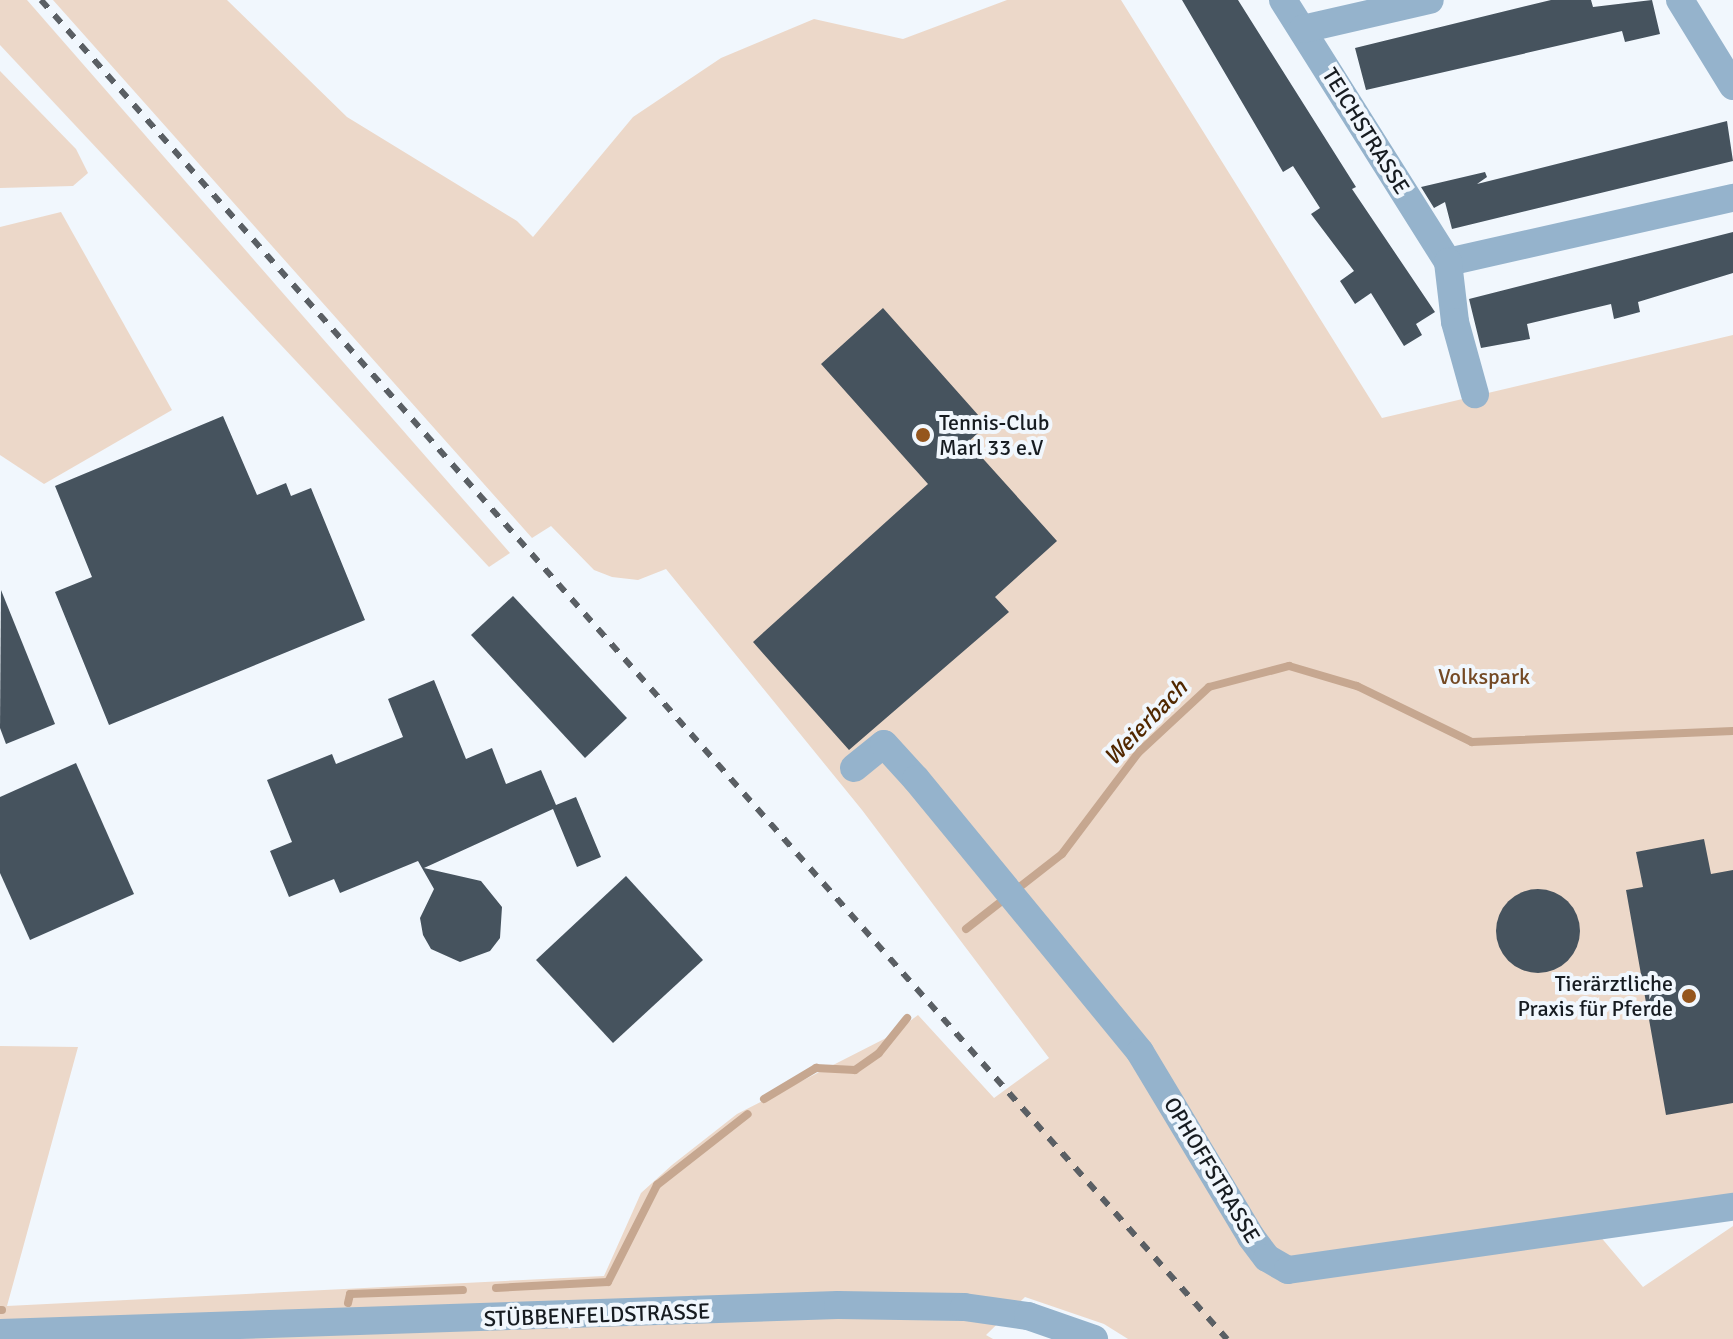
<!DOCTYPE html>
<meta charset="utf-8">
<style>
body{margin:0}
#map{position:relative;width:1733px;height:1339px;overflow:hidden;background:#f1f7fd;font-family:Signika,sans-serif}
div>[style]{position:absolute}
.green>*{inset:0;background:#ecd8c9}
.stream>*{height:8px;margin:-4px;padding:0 4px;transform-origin:4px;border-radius:4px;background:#c6a790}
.building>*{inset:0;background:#46535e}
.round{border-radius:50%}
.street>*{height:28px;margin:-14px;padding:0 14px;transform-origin:14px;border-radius:14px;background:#95b3cc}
.rail>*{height:6px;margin-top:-3px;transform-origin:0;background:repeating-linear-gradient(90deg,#5a5f64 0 10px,transparent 0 20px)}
.dots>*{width:22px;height:22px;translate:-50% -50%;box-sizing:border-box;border:4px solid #f1f7fd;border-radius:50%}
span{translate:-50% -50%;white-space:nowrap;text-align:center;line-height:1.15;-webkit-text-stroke:8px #f1f7fd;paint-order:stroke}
.street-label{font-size:22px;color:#171c21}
.poi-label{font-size:22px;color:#171c21}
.left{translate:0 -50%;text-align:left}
.right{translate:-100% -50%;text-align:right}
.park-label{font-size:22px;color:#744924}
.water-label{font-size:24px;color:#512800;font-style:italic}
</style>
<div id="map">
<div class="green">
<div style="clip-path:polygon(0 0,27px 0,510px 553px,489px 567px,0 45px)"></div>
<div style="clip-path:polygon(53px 0,227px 0,347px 117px,517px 221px,533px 237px,633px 117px,721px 58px,814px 19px,903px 39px,1007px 0,1121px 0,1382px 418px,1733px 335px,1733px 1199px,1599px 1235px,1643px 1287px,1733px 1226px,1733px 1339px,1128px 1339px,1104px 1324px,1025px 1297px,986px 1335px,993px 1339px,0 1339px,0 1046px,78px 1047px,7px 1306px,604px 1276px,641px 1193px,672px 1165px,737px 1114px,890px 1036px,918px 1015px,994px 1098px,1049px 1058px,862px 810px,666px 569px,638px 580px,612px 577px,594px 570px,551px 526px,532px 538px)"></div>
<div style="clip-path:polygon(0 71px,76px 149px,88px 173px,73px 186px,0 188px)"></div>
<div style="clip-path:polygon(61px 212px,172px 410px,44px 484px,0 455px,0 227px)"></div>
</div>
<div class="stream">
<div style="left:966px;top:929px;width:122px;rotate:-38deg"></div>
<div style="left:1062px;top:854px;width:126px;rotate:-53deg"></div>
<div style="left:1138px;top:753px;width:97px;rotate:-42.9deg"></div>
<div style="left:1209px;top:687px;width:83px;rotate:-14.7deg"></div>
<div style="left:1289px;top:666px;width:71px;rotate:16.4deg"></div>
<div style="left:1357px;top:686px;width:128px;rotate:26deg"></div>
<div style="left:1472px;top:742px;width:261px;rotate:-2.4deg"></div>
<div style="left:764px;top:1099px;width:61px;rotate:-30.8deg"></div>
<div style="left:816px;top:1068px;width:39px;rotate:3deg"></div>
<div style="left:855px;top:1070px;width:29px;rotate:-35deg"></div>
<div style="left:879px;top:1053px;width:45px;rotate:-51.3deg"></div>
<div style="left:496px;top:1288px;width:112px;rotate:-3.1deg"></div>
<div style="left:608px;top:1282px;width:109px;rotate:-63.2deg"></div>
<div style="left:657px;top:1185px;width:115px;rotate:-38deg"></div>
<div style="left:348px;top:1303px;width:9px;rotate:-77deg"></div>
<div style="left:350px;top:1294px;width:113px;rotate:-2deg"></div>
<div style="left:0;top:1310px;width:2px"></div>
</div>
<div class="building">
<div style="clip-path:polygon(1182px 0,1238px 0,1356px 187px,1352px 189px,1435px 312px,1416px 324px,1422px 335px,1404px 346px,1371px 293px,1355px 304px,1340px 281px,1354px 271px,1311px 214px,1320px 208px,1293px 166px,1283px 172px)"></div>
<div style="clip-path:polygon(1551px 0,1591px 0,1593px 7px,1652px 0,1660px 34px,1625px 42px,1622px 31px,1366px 90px,1355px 48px)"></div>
<div style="clip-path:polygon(1727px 121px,1733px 161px,1452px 229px,1445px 202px,1434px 208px,1421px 187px,1485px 172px,1487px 177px,1477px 184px)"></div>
<div style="clip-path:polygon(1733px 232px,1733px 273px,1638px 302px,1640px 312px,1614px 319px,1611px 304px,1527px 324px,1530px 339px,1481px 348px,1469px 299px)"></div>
<div style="clip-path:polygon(883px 308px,987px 425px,968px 442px,1057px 541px,995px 597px,1009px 612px,849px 750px,753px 642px,928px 484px,821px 364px)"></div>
<div style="clip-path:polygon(223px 416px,257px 495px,286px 483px,291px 496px,311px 488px,365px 620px,109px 725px,55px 592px,92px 577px,55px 486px)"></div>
<div style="clip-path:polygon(1px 590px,55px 724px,6px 744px,0 728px)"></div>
<div style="clip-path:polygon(513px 596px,627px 718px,585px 758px,471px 635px)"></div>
<div style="clip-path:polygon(434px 680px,466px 759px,492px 748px,506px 784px,541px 770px,556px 805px,576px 797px,601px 857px,577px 867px,553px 809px,424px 868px,481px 881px,502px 907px,500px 938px,490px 951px,460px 962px,431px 949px,423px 935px,420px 918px,434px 889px,418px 861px,340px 893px,334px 879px,289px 897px,270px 851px,292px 842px,267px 780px,332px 754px,336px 764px,403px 737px,388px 699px)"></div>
<div style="clip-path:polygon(76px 763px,134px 894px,30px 940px,0 873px,0 797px)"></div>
<div style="clip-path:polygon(1704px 839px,1711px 874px,1733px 870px,1733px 1103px,1666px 1115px,1626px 890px,1643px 887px,1636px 852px)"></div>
<div style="clip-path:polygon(626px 876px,703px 960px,613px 1043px,536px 960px)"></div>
<div class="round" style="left:1496px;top:889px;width:84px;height:84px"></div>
</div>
<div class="street">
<div style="left:1283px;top:0;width:310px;rotate:57.8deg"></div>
<div style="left:1448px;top:262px;width:292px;rotate:-12.7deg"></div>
<div style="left:1680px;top:0;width:101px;rotate:58.4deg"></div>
<div style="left:1303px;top:29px;width:130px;rotate:-12.9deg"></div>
<div style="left:1448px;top:262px;width:60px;rotate:83.3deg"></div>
<div style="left:1455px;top:322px;width:75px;rotate:74.5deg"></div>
<div style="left:854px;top:768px;width:38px;rotate:-39deg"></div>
<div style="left:884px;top:744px;width:47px;rotate:47.6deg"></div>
<div style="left:916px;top:779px;width:353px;rotate:50.6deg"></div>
<div style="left:1140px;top:1052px;width:216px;rotate:59deg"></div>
<div style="left:1251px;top:1237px;width:26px;rotate:53deg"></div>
<div style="left:1267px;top:1258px;width:24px;rotate:30deg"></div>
<div style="left:1288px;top:1270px;width:449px;rotate:-8.1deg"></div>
<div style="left:0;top:1333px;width:838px;rotate:-1.91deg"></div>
<div style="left:838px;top:1305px;width:126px;rotate:0.9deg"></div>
<div style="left:964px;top:1307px;width:65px;rotate:8deg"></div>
<div style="left:1028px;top:1316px;width:70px;rotate:19.2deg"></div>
</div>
<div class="rail">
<div style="left:41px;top:0;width:1789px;rotate:48.47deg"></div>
</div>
<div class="dots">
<div style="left:923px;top:435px;background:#95561d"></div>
<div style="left:1689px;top:996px;background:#95561d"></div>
</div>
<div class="street-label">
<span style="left:1366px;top:131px;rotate:58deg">TEICHSTRASSE</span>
<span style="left:1212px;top:1170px;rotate:59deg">OPHOFFSTRASSE</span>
<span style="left:597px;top:1315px;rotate:-2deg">STÜBBENFELDSTRASSE</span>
</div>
<div class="poi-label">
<span class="left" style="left:939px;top:435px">Tennis-Club<br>Marl 33 e.V</span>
<span class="right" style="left:1673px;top:996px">Tierärztliche<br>Praxis für Pferde</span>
</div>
<div class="park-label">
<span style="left:1484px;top:677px">Volkspark</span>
</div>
<div class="water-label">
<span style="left:1146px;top:723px;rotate:-46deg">Weierbach</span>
</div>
</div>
